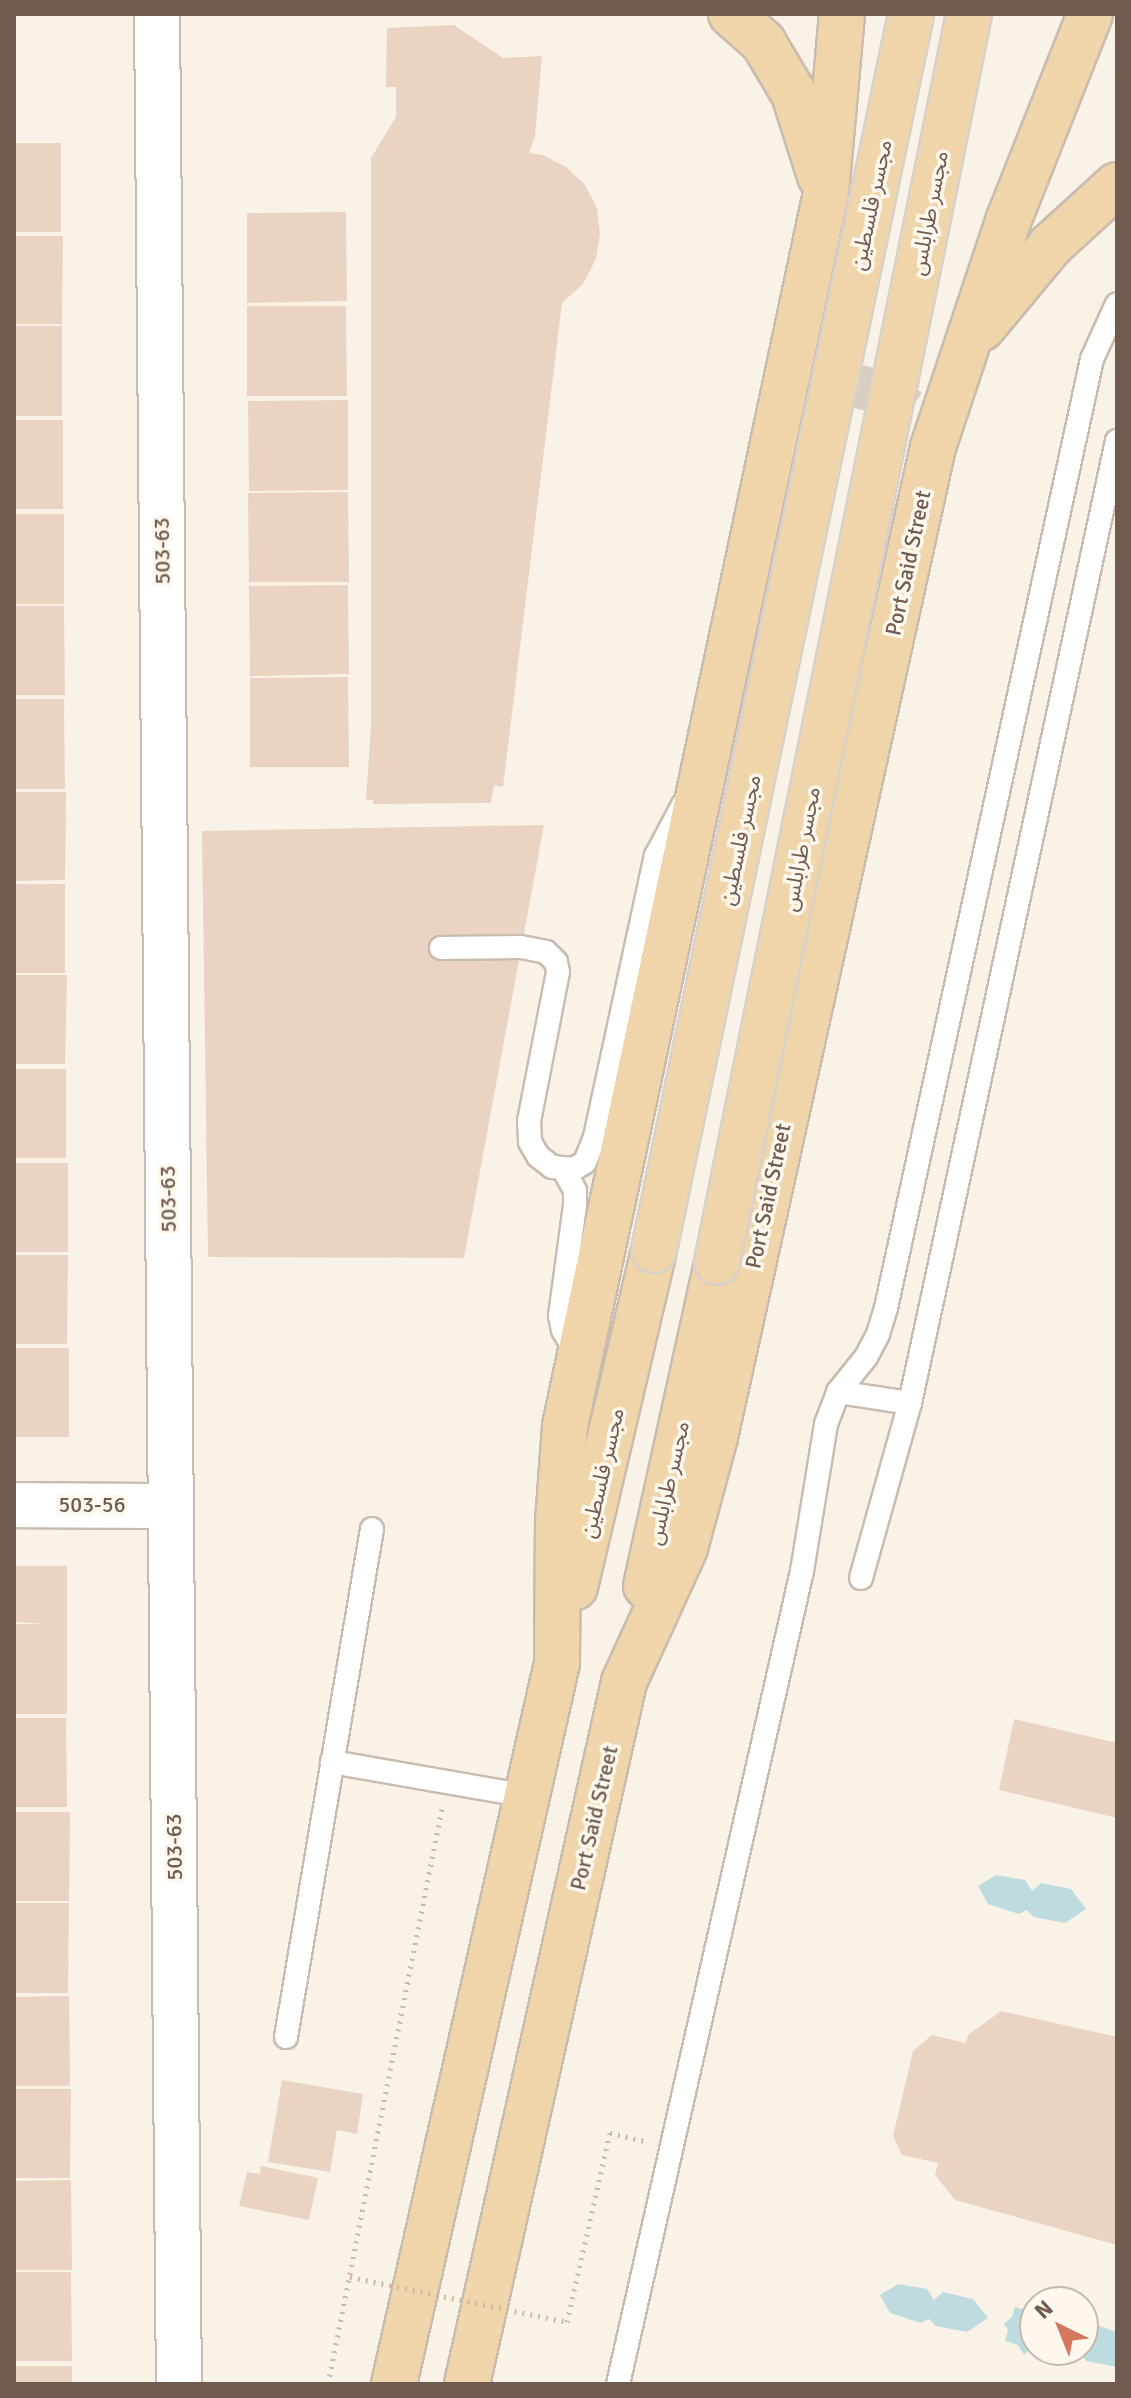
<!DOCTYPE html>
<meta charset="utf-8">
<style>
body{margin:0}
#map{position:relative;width:1131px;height:2398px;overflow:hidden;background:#f9f3e7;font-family:Signika,"Noto Sans Arabic",sans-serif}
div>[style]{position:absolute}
.water>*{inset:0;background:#bedbe0}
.building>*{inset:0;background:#ebd3c3}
.primary-tunnel>*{height:44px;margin-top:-22px;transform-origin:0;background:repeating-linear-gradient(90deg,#d7cdc1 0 44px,transparent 0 66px)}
.path>*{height:5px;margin-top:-2.5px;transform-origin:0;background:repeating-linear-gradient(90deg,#d0b7a6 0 2px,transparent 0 8px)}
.roads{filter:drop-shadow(2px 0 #cabbaf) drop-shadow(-2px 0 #cabbaf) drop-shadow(0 2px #cabbaf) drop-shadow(0 -2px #cabbaf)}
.service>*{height:22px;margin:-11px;padding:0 11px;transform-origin:11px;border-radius:11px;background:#fff}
.minor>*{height:44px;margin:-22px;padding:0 22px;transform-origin:22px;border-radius:22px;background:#fff}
.primary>*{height:44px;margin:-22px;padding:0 22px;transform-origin:22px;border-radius:22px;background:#efd5a9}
.path-bridge>*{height:5px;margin-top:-2.5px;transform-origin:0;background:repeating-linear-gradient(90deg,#d0b7a6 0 2px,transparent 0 8px)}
.bridges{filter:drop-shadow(2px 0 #d7d1ce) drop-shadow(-2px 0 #d7d1ce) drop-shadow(0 2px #d7d1ce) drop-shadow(0 -2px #d7d1ce)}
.primary-bridge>*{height:44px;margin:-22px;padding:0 22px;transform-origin:22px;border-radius:22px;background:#efd5a9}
span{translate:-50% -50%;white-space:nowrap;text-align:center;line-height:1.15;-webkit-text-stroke:7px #fdf7ed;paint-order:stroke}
.street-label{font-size:22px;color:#705b4f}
.frame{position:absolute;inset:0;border:16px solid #705b4f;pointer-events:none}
.north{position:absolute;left:1019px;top:2286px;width:80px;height:80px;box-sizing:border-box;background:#fdf7ed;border:2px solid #c5b9ae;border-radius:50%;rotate:317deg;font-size:22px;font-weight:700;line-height:32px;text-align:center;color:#705b4f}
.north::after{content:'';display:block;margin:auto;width:28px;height:36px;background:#d3785d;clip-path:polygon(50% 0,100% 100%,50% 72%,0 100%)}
</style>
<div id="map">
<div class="water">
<div style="clip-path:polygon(996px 1875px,1025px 1880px,1032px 1891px,1041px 1883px,1071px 1889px,1086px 1909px,1065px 1923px,1034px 1917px,1027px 1910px,1019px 1914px,988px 1904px,978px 1886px)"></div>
<div style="clip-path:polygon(898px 2284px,927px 2289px,934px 2300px,943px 2292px,973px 2299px,988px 2318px,967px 2332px,936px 2326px,929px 2319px,921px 2323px,890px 2313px,880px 2295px)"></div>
<div style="clip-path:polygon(1035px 2306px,1035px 2345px,1024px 2355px,1018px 2345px,1005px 2341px,1008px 2330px,1004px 2324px,1012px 2317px,1015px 2307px,1025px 2310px)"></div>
<div style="clip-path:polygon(1093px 2324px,1117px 2332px,1117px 2367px,1086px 2361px,1079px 2350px,1083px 2350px,1083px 2331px)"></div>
</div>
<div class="building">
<div style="clip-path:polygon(454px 25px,503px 58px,542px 56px,535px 136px,529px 153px,543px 155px,566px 167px,585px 185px,597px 208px,600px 234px,596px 259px,583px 284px,562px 303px,503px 787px,494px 785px,491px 803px,373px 804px,373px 800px,366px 800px,371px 725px,371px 158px,396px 117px,396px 87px,386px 87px,387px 28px)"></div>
<div style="clip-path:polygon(14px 143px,61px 143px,61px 232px,14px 232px)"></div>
<div style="clip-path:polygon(346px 212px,347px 301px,247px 303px,247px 213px)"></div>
<div style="clip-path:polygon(14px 236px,63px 236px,62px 324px,14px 324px)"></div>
<div style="clip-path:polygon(247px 306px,346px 306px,347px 396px,247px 396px)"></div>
<div style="clip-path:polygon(14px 326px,62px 326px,62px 416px,14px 416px)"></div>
<div style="clip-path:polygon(348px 400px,348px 490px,249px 491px,248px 401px)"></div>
<div style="clip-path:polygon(14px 420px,63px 420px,63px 509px,14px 509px)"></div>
<div style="clip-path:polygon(348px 492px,349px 582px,249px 582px,248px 493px)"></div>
<div style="clip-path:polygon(14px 514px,64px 514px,64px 604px,14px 604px)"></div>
<div style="clip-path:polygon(348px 585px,349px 674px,250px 676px,249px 586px)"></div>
<div style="clip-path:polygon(14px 606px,64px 606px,65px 695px,14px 695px)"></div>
<div style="clip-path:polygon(348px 677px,349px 767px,250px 767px,250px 678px)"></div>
<div style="clip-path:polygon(14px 699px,64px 699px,65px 789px,14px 789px)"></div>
<div style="clip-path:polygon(14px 792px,66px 792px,65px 880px,14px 881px)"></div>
<div style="clip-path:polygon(544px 825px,464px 1258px,208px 1257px,202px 831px)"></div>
<div style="clip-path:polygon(14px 884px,65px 884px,65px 973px,14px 973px)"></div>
<div style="clip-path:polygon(14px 975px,67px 975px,65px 1064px,14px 1064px)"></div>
<div style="clip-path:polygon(14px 1069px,66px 1069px,66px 1158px,14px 1158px)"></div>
<div style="clip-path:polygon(14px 1163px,68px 1163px,68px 1252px,14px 1252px)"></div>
<div style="clip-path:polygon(14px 1255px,68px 1255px,67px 1344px,14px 1344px)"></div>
<div style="clip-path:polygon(14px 1348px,69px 1348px,69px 1437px,14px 1437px)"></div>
<div style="clip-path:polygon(14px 1566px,67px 1566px,67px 1714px,14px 1714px,14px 1624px,45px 1624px,14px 1622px)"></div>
<div style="clip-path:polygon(14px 1718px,66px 1718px,67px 1807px,14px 1807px)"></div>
<div style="clip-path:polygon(1014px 1719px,1117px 1743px,1117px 1818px,999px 1790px)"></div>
<div style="clip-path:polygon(14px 1812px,70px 1812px,69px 1901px,14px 1901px)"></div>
<div style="clip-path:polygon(14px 1903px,69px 1903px,68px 1993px,14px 1993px)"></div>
<div style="clip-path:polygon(69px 1996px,70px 2086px,14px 2086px,14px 1997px)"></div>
<div style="clip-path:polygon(1001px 2011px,1117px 2037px,1117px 2245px,955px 2200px,935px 2175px,938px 2163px,902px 2155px,893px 2136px,913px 2051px,932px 2035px,966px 2043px,968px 2035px)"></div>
<div style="clip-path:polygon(282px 2080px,363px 2094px,357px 2134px,337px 2130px,330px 2172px,268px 2162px)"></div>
<div style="clip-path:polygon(14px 2089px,71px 2089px,70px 2178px,14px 2178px)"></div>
<div style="clip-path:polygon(261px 2166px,318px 2178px,309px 2220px,239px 2206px,247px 2172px,260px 2174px)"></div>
<div style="clip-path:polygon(71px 2180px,72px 2270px,14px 2270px,14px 2181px)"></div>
<div style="clip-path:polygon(14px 2272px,71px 2272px,72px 2361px,14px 2361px)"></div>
<div style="clip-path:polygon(14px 2366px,72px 2366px,72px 2384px,14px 2384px)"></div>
</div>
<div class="primary-tunnel">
<div style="left:819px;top:387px;width:33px;rotate:-3deg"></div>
<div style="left:852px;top:385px;width:32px;rotate:14deg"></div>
<div style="left:883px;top:393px;width:32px;rotate:34deg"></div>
</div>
<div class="path">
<div style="left:567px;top:2322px;width:194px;rotate:-77.2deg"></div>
<div style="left:610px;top:2133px;width:37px;rotate:13deg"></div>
<div style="left:328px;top:2384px;width:587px;rotate:-78.8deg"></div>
</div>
<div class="roads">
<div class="service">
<div style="left:441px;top:948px;width:80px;rotate:-0.7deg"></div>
<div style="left:521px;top:947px;width:25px;rotate:11deg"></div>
<div style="left:546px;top:952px;width:14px;rotate:45deg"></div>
<div style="left:556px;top:962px;width:10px;rotate:79deg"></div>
<div style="left:558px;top:972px;width:152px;rotate:101deg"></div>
<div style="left:529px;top:1121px;width:21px;rotate:87deg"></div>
<div style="left:530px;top:1142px;width:16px;rotate:60deg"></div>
<div style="left:538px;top:1156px;width:18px;rotate:38deg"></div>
<div style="left:552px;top:1167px;width:22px;rotate:5deg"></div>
<div style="left:574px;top:1169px;width:13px;rotate:-32deg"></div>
<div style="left:585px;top:1162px;width:27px;rotate:-68deg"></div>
<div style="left:595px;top:1137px;width:288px;rotate:-77.8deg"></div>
<div style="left:656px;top:856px;width:58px;rotate:-62.1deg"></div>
<div style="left:564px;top:1170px;width:24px;rotate:62deg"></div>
<div style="left:575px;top:1191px;width:14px;rotate:90deg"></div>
<div style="left:575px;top:1205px;width:112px;rotate:97.7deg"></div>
<div style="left:560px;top:1316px;width:14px;rotate:78deg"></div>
<div style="left:563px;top:1330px;width:29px;rotate:59deg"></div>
<div style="left:838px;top:1392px;width:73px;rotate:8.7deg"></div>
<div style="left:861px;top:1578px;width:182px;rotate:-74.4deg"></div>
<div style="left:910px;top:1403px;width:984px;rotate:-77.86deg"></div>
<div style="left:332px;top:1762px;width:198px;rotate:9.9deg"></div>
<div style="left:286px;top:2037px;width:515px;rotate:-80.39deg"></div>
<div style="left:618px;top:2384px;width:834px;rotate:-77.25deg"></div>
<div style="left:802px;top:1571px;width:149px;rotate:-80.7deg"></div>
<div style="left:826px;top:1424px;width:34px;rotate:-69deg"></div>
<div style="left:838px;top:1392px;width:45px;rotate:-51.3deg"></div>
<div style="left:866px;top:1357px;width:26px;rotate:-62deg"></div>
<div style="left:878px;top:1334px;width:27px;rotate:-73deg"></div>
<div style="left:886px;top:1308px;width:971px;rotate:-77.75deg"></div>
<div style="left:1092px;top:359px;width:60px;rotate:-65.6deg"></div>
</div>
<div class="minor">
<div style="left:157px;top:14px;width:2370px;rotate:89.47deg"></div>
<div style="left:14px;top:1505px;width:157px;rotate:0.4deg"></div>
</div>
<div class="primary">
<div style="left:731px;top:14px;width:43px;rotate:41.2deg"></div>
<div style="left:763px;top:42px;width:61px;rotate:59.2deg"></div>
<div style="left:794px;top:94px;width:86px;rotate:72.4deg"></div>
<div style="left:982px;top:328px;width:108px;rotate:-50.3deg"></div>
<div style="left:1051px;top:245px;width:89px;rotate:-42.3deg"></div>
<div style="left:646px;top:1586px;width:332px;rotate:-77.6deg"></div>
<div style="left:575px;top:1587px;width:346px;rotate:-76.8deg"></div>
<div style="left:394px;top:2384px;width:739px;rotate:-77.26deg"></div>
<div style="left:557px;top:1663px;width:141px;rotate:-89.6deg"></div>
<div style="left:558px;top:1522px;width:96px;rotate:-85.8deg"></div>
<div style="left:565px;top:1426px;width:1260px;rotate:-78.05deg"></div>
<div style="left:826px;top:193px;width:180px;rotate:-84.9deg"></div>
<div style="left:467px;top:2384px;width:719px;rotate:-77.39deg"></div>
<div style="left:624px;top:1682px;width:147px;rotate:-65.5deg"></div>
<div style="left:685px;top:1548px;width:115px;rotate:-74.9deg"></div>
<div style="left:715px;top:1437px;width:1014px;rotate:-77.58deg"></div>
<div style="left:933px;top:447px;width:240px;rotate:-71.6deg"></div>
<div style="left:1009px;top:219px;width:220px;rotate:-68.4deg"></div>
</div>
</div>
<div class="path-bridge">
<div style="left:350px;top:2277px;width:222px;rotate:11.7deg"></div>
</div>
<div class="bridges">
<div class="primary-bridge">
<div style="left:654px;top:1250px;width:1262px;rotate:-78.25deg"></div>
<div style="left:717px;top:1262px;width:1273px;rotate:-78.58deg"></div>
</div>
</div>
<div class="street-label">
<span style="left:871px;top:205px;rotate:-78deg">مجسر فلسطين</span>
<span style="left:929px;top:213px;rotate:-79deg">مجسر طرابلس</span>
<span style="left:162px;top:551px;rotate:-91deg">503-63</span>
<span style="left:908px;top:563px;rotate:-78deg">Port Said Street</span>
<span style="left:740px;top:840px;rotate:-78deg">مجسر فلسطين</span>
<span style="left:801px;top:849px;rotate:-79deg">مجسر طرابلس</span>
<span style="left:768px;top:1196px;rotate:-78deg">Port Said Street</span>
<span style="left:168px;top:1199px;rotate:-91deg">503-63</span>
<span style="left:602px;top:1473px;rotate:-77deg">مجسر فلسطين</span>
<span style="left:668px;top:1483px;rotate:-77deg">مجسر طرابلس</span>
<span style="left:92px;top:1505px">503-56</span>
<span style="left:594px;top:1818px;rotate:-77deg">Port Said Street</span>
<span style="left:174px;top:1847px;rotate:-91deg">503-63</span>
</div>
<div class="frame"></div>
<div class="north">N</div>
</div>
